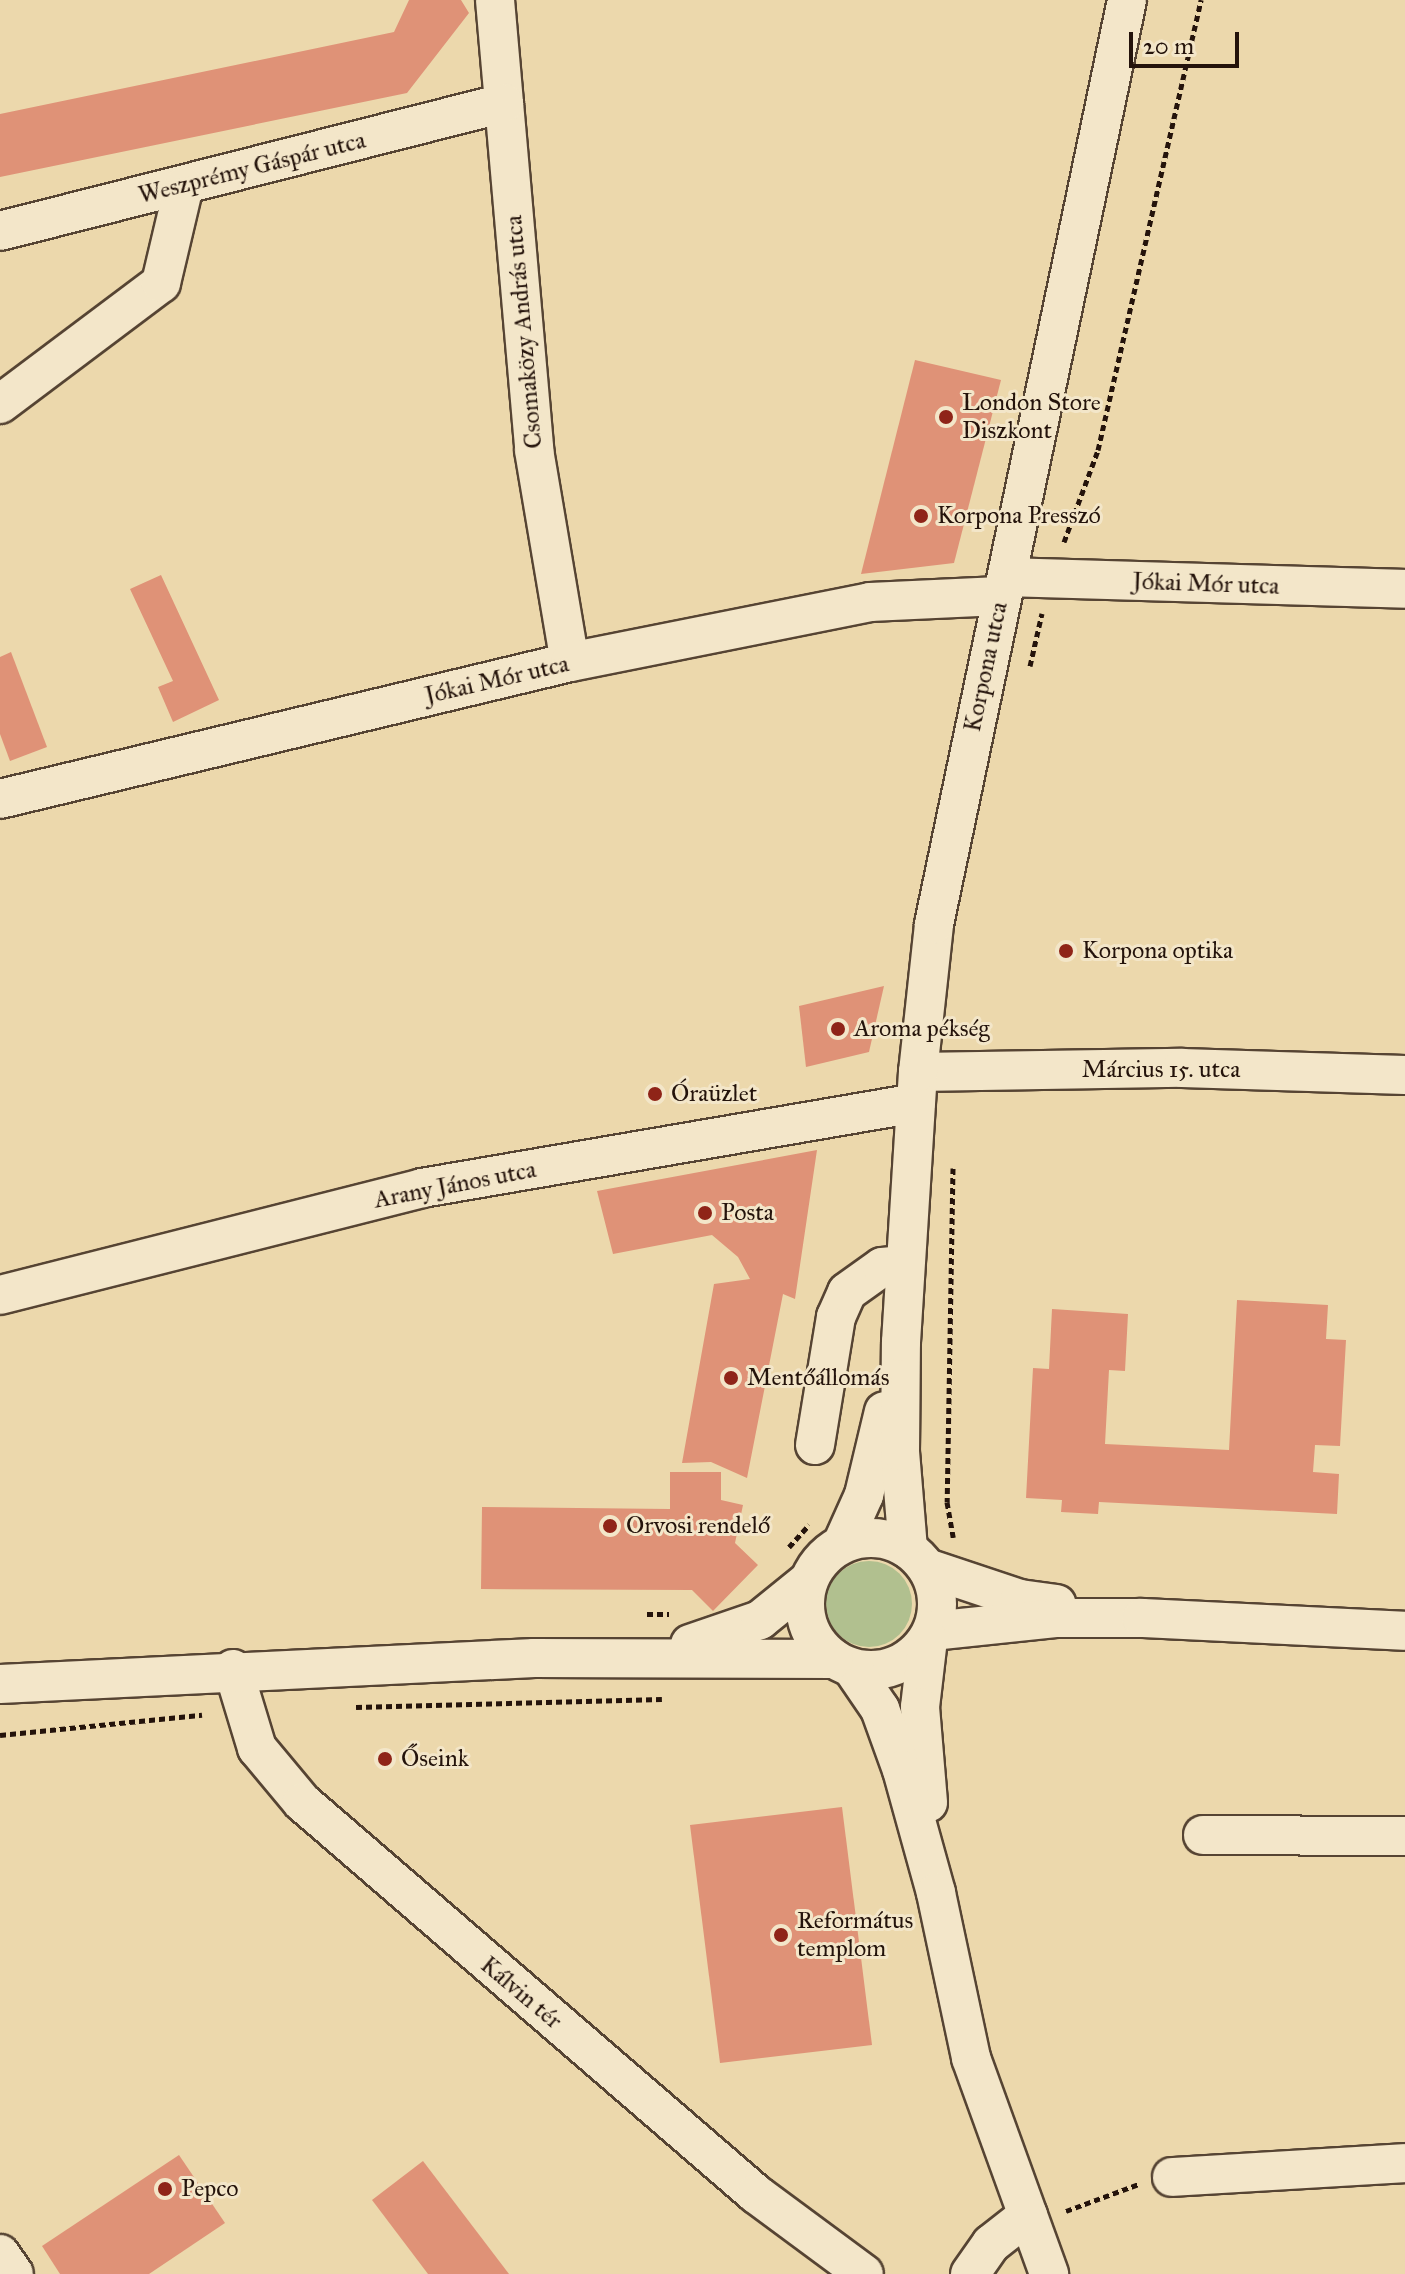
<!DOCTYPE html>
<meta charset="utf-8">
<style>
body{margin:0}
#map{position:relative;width:1405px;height:2274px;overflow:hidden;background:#ecd8ac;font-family:"IM FELL Great Primer",serif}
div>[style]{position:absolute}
.green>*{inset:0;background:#b1c08f}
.round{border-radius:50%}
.building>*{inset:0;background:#df9277}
.path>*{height:5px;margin-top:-2.5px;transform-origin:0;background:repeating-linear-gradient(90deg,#24130b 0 6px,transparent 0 10px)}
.roads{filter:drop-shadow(2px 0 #564433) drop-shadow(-2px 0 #564433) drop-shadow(0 2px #564433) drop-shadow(0 -2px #564433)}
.minor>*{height:38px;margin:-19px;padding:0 19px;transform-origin:19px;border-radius:19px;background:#f3e6c9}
.minor>.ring{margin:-19px;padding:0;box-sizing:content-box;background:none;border:38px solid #f3e6c9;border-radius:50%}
.dots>*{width:22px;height:22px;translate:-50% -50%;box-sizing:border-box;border:4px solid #f3e6c9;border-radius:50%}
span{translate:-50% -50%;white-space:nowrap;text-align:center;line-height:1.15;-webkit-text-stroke:6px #f3e6c9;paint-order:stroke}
.street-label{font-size:24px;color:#24130b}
.poi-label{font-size:24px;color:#24130b}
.left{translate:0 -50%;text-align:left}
.scale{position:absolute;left:1129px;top:32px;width:110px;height:36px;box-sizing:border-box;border:4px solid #24130b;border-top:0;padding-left:10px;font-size:24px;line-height:28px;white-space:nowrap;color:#24130b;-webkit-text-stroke:6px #f3e6c9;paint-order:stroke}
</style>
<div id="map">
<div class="green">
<div class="round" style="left:826px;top:1561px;width:86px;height:86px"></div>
</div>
<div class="building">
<div style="clip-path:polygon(409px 0,461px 0,469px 13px,407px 93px,0 177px,0 114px,394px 32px)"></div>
<div style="clip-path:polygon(915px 360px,1001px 380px,954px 563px,861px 574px)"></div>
<div style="clip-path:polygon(161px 575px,219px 700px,173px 722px,158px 687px,173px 681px,130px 589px)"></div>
<div style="clip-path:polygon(11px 652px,47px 747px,10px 761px,0 734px,0 657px)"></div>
<div style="clip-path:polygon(884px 986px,869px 1052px,806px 1067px,799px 1006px)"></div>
<div style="clip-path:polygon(817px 1150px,795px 1299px,783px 1294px,747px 1478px,711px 1462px,682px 1463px,714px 1284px,750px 1279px,738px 1257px,712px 1235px,613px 1254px,597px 1191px)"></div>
<div style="clip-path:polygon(1237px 1300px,1328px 1305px,1326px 1339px,1346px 1340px,1340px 1446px,1315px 1445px,1313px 1472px,1339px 1474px,1337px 1514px,1099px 1502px,1098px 1514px,1061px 1512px,1062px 1500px,1026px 1498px,1033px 1368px,1049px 1369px,1052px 1309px,1128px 1314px,1125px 1371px,1109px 1370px,1105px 1444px,1229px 1450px)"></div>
<div style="clip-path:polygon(670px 1472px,721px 1472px,721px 1500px,743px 1505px,735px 1543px,758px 1565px,713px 1611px,692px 1590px,481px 1589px,482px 1507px,670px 1509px)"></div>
<div style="clip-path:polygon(842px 1807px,872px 2045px,720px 2063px,690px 1825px)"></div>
<div style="clip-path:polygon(179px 2155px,225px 2223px,149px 2274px,60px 2274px,42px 2246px)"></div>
<div style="clip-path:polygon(423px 2161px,509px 2274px,428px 2274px,372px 2200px)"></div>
</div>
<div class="path">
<div style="left:1064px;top:542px;width:98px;rotate:-69.7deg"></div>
<div style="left:1098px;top:450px;width:462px;rotate:-77.1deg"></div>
<div style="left:1030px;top:666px;width:54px;rotate:-77.2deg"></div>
<div style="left:953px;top:1168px;width:334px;rotate:91deg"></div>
<div style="left:947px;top:1502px;width:36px;rotate:80deg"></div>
<div style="left:789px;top:1547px;width:30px;rotate:-48deg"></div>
<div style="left:647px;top:1614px;width:22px"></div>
<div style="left:356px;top:1707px;width:306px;rotate:-1.5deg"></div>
<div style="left:0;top:1735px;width:203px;rotate:-5.7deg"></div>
<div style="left:1066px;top:2211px;width:78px;rotate:-20.3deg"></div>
</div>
<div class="roads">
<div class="minor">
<div style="left:495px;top:0;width:452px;rotate:85deg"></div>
<div style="left:534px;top:450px;width:215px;rotate:80.4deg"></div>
<div style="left:0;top:231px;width:520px;rotate:-14.25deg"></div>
<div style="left:0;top:404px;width:201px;rotate:-36.9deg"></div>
<div style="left:161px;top:283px;width:100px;rotate:-76.7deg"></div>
<div style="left:1007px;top:577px;width:398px;rotate:1.7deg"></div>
<div style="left:0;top:799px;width:586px;rotate:-13.51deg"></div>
<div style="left:570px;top:662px;width:306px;rotate:-11.3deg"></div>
<div style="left:870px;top:602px;width:130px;rotate:-2.6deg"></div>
<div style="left:918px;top:1072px;width:264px;rotate:-0.9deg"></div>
<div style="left:1182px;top:1068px;width:223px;rotate:1.8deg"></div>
<div style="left:0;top:1295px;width:435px;rotate:-14.2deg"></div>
<div style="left:422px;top:1188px;width:501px;rotate:-9.76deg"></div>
<div style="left:815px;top:1445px;width:130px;rotate:-80.7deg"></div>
<div style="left:836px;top:1317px;width:27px;rotate:-66deg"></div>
<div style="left:847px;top:1292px;width:43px;rotate:-35.5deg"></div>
<div style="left:882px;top:1267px;width:23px;rotate:-5deg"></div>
<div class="ring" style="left:805px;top:1538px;width:94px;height:94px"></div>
<div style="left:842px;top:1544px;width:54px;rotate:-65.8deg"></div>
<div style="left:864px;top:1495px;width:86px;rotate:-76.6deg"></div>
<div style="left:908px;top:1549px;width:98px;rotate:-94.7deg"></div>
<div style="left:900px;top:1451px;width:109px;rotate:-89.5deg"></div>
<div style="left:901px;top:1342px;width:271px;rotate:-86.4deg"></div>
<div style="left:918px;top:1072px;width:149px;rotate:-83.8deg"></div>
<div style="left:934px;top:924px;width:944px;rotate:-78.2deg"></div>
<div style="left:927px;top:1568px;width:98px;rotate:18.4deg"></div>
<div style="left:1020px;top:1599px;width:37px;rotate:8deg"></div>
<div style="left:932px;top:1631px;width:124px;rotate:-6deg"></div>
<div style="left:1055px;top:1618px;width:87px"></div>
<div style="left:1142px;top:1618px;width:263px;rotate:2.8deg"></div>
<div style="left:928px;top:1639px;width:68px;rotate:96.7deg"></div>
<div style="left:920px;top:1707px;width:96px;rotate:85.2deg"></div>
<div style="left:690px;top:1644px;width:74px;rotate:-18.9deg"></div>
<div style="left:760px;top:1620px;width:62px;rotate:-39.1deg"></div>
<div style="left:852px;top:1668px;width:50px;rotate:55.7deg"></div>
<div style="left:880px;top:1709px;width:65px;rotate:70.2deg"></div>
<div style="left:902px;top:1770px;width:128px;rotate:74.5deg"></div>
<div style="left:936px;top:1893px;width:169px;rotate:78deg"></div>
<div style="left:971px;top:2058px;width:230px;rotate:70.1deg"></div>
<div style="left:233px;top:1669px;width:83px;rotate:73.1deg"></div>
<div style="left:257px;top:1748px;width:70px;rotate:50.2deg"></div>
<div style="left:302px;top:1802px;width:600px;rotate:40.81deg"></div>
<div style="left:756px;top:2194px;width:134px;rotate:36.5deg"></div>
<div style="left:0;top:1684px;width:535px;rotate:-2.79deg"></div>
<div style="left:534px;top:1658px;width:300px;rotate:0.2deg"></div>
<div style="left:1203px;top:1835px;width:202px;rotate:0.3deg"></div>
<div style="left:1172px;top:2177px;width:233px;rotate:-3.4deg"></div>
<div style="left:0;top:2254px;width:24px;rotate:55deg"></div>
<div style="left:970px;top:2274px;width:37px;rotate:-55deg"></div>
<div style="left:991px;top:2244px;width:47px;rotate:-38.1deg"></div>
</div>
</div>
<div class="dots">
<div style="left:946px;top:417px;background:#8f2418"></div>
<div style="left:921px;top:516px;background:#8f2418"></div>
<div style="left:1066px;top:951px;background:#8f2418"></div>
<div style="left:838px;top:1029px;background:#8f2418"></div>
<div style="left:655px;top:1094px;background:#8f2418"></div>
<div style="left:705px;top:1213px;background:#8f2418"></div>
<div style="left:731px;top:1378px;background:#8f2418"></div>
<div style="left:610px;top:1526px;background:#8f2418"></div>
<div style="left:385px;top:1759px;background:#8f2418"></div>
<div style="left:781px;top:1935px;background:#8f2418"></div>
<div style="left:165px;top:2189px;background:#8f2418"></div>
</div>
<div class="street-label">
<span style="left:252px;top:168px;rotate:-14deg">Weszprémy Gáspár utca</span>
<span style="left:524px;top:332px;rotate:-95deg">Csomaközy András utca</span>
<span style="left:1206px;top:584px;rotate:2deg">Jókai Mór utca</span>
<span style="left:986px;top:667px;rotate:-78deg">Korpona utca</span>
<span style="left:497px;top:680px;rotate:-13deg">Jókai Mór utca</span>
<span style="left:1161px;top:1070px">Március 15. utca</span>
<span style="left:455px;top:1185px;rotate:-11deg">Arany János utca</span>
<span style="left:521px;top:1993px;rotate:40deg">Kálvin tér</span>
</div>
<div class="poi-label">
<span class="left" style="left:962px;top:417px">London Store<br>Diszkont</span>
<span class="left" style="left:937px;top:516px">Korpona Presszó</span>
<span class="left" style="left:1082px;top:951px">Korpona optika</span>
<span class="left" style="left:854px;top:1029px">Aroma pékség</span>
<span class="left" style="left:671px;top:1094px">Óraüzlet</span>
<span class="left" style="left:721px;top:1213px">Posta</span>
<span class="left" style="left:747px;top:1378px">Mentőállomás</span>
<span class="left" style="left:626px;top:1526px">Orvosi rendelő</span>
<span class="left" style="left:401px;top:1759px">Őseink</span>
<span class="left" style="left:797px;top:1935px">Református<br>templom</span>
<span class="left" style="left:181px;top:2189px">Pepco</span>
</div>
<div class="scale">20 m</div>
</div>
